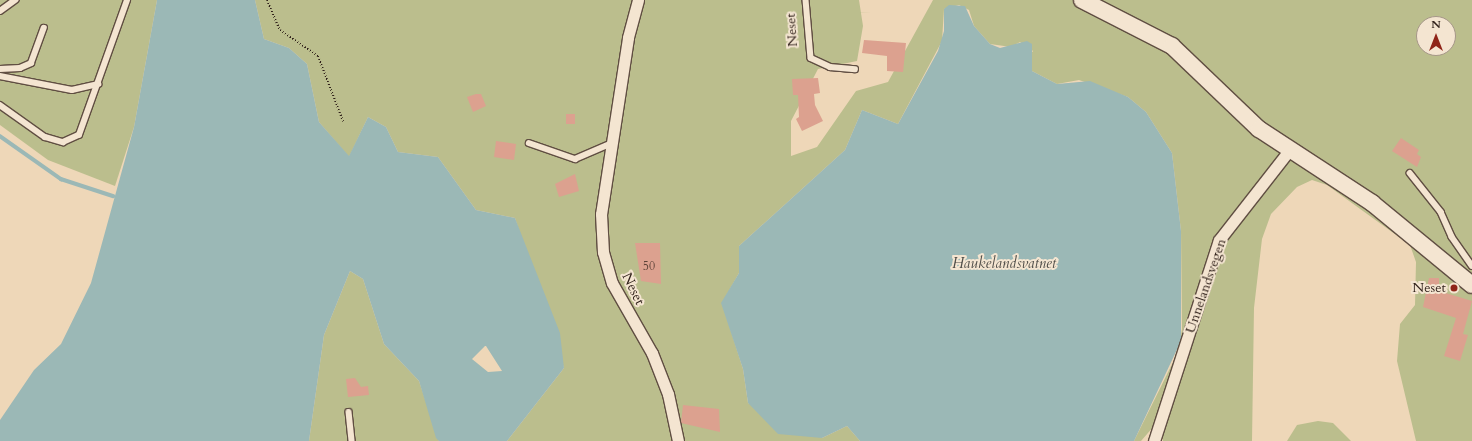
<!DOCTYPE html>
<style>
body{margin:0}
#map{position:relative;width:1472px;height:441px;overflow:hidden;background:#eed7b8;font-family:Cardo,serif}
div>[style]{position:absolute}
.green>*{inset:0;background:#bbbe8d}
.water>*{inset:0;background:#9bb8b6}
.stream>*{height:3.5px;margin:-1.75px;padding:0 1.75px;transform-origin:1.75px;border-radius:1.75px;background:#9bb8b6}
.building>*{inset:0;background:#dca18f}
.path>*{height:2px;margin-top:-1px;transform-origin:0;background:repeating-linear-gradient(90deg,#30211a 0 1px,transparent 0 3px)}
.roads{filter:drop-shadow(1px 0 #604e42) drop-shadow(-1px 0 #604e42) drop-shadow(0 1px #604e42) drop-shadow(0 -1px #604e42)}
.service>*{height:5.5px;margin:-2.75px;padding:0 2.75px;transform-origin:2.75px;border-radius:2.75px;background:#f4e5d1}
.minor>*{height:11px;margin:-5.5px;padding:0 5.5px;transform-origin:5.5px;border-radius:5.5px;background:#f4e5d1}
.secondary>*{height:16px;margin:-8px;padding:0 8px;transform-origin:8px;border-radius:8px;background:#f4e5d1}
.dots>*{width:11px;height:11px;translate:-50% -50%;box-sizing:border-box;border:2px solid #f4e5d1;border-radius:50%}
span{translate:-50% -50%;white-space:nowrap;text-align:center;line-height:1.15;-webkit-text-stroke:4px #f4e5d1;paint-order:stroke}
.number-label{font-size:12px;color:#5b4137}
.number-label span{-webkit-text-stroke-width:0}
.street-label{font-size:14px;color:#30211a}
.poi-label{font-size:14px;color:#30211a}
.right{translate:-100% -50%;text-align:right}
.water-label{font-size:15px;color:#504e49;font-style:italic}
.north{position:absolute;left:1416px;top:16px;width:40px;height:40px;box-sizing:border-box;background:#f4e5d1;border:1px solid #a69788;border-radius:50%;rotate:0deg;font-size:11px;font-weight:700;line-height:16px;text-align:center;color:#30211a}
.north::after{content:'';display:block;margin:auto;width:14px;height:18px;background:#8f2418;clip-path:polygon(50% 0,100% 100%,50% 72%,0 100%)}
</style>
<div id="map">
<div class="green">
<div style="clip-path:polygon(0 0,157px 0,134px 127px,115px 186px,48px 160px,0 125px)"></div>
<div style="clip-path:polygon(evenodd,255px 0,859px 0,863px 26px,857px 61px,818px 69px,791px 121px,791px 156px,817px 147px,856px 91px,888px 82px,933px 0,1472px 0,1472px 441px,1416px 441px,1397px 361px,1400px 324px,1415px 305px,1416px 262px,1410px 245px,1327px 185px,1312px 180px,1297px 187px,1271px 214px,1262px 239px,1254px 308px,1252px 441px,1163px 441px,1160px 426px,1154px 426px,1141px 441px,1134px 441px,1178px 352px,1182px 329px,1181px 231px,1172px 153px,1146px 112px,1128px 97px,1079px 80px,1057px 84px,1032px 71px,1029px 56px,1033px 51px,1020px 42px,1011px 47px,990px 44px,974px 26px,969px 10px,959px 5px,944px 9px,942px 41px,898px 124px,862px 110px,845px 150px,739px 246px,739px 273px,722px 303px,743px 369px,748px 403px,822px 438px,847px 426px,860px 441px,507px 441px,564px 368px,515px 218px,476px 210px,438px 157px,398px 152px,386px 127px,368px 117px,349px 157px,319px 122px,307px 64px,289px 48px,264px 39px,255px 0,1424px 24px,1448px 24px,1448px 48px,1424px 48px,1424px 24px)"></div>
<div style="clip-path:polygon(350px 271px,363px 279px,384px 344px,419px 381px,439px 441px,309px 441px,324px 335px)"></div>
<div style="clip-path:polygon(1318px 421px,1333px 423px,1351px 441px,1287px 441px,1297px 425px)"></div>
</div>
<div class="water">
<div style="clip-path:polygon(evenodd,157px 0,255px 0,264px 39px,289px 48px,307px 64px,319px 122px,349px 156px,368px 117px,386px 127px,398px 152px,438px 157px,476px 210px,515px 218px,560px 333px,564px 368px,507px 441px,439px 441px,436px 438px,419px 381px,384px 344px,363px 279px,350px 271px,324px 335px,309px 441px,0 441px,0 420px,34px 370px,61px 344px,91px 283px,134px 127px,157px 0,485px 346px,486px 346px,502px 371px,488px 372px,472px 359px,485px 346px)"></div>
<div style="clip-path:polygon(949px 5px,965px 6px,974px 26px,990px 44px,1000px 48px,1027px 41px,1032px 44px,1032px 71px,1057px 84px,1090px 81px,1128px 97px,1146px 112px,1172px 153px,1181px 231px,1181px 341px,1134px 441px,860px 441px,847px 426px,822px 438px,778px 434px,748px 403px,743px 369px,721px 303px,739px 273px,739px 246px,845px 150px,862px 110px,898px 124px,938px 51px,944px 31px,944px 9px)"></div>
</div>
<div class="stream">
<div style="left:0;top:136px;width:75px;rotate:35.2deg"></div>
<div style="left:61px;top:179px;width:55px;rotate:18.1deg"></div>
</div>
<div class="building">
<div style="clip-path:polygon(864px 40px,906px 43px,903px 72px,887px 71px,887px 56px,862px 53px)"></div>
<div style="clip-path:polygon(818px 78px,820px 93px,814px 94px,815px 105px,823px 121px,802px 131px,796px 119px,799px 117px,798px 95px,793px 95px,792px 79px)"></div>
<div style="clip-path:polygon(476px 94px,481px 94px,486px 106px,473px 112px,467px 97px)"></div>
<div style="clip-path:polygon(566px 114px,575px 114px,575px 124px,566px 124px)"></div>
<div style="clip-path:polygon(1401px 138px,1419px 150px,1417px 154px,1421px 157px,1417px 167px,1392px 151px)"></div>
<div style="clip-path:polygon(496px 141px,516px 144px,514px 160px,494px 157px)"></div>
<div style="clip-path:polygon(575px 174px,579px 191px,559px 197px,555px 184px)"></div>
<div style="clip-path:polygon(635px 243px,660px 243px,661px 284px,641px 281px)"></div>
<div style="clip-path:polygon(1429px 278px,1439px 278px,1439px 291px,1472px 301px,1463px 334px,1468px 335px,1460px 361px,1444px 356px,1456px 318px,1423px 307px)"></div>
<div style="clip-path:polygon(355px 378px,361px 387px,368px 386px,369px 395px,348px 397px,346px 379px)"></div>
<div style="clip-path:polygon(683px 405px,719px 409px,720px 432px,681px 423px)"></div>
</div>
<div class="path">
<div style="left:267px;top:0;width:33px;rotate:67deg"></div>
<div style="left:280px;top:30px;width:46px;rotate:34.4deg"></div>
<div style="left:318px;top:56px;width:70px;rotate:69deg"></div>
</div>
<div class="roads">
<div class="service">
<div style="left:806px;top:0;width:58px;rotate:85.1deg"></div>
<div style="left:811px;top:58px;width:21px;rotate:25deg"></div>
<div style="left:830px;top:67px;width:25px;rotate:5deg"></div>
<div style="left:0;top:11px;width:19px;rotate:-36deg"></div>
<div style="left:0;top:69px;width:20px;rotate:-3deg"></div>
<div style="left:20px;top:68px;width:12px;rotate:-24deg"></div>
<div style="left:31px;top:63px;width:37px;rotate:-70deg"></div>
<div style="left:0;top:76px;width:73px;rotate:11deg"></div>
<div style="left:72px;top:90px;width:27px;rotate:-13deg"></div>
<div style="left:0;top:105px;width:55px;rotate:35.4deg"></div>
<div style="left:45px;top:137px;width:19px;rotate:16deg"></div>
<div style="left:63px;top:142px;width:17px;rotate:-24deg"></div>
<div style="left:79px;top:135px;width:143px;rotate:-70.4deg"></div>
<div style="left:529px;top:143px;width:49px;rotate:19.2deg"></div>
<div style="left:575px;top:159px;width:40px;rotate:-23.4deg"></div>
<div style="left:1410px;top:173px;width:50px;rotate:51.5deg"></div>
<div style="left:1441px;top:212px;width:27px;rotate:66deg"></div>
<div style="left:1452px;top:237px;width:35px;rotate:55deg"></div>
<div style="left:349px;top:412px;width:29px;rotate:84deg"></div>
</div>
<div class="minor">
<div style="left:638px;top:0;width:39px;rotate:105deg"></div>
<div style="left:628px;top:38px;width:178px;rotate:98.7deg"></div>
<div style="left:601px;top:214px;width:38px;rotate:87deg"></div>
<div style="left:603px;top:252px;width:32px;rotate:74deg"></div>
<div style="left:612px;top:283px;width:81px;rotate:60.3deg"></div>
<div style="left:652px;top:353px;width:44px;rotate:68.7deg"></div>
<div style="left:668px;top:394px;width:48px;rotate:78deg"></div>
<div style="left:1154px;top:441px;width:211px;rotate:-72.1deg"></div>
<div style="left:1219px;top:240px;width:115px;rotate:-52deg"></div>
</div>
<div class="secondary">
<div style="left:1082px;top:0;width:101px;rotate:27.1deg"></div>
<div style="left:1172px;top:46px;width:120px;rotate:43.7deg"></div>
<div style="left:1259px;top:129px;width:135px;rotate:33.2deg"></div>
<div style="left:1372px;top:203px;width:129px;rotate:39.4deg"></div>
</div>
</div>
<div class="dots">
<div style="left:1454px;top:288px;background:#8f2418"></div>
</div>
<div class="number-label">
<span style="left:649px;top:267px">50</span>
</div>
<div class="street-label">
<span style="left:792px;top:30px;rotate:-94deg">Neset</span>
<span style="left:1206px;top:286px;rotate:-71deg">Unnelandsvegen</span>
<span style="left:633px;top:289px;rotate:64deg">Neset</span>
</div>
<div class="poi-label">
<span class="right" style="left:1446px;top:288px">Neset</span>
</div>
<div class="water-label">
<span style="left:1004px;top:264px">Haukelandsvatnet</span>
</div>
<div class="north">N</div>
</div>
